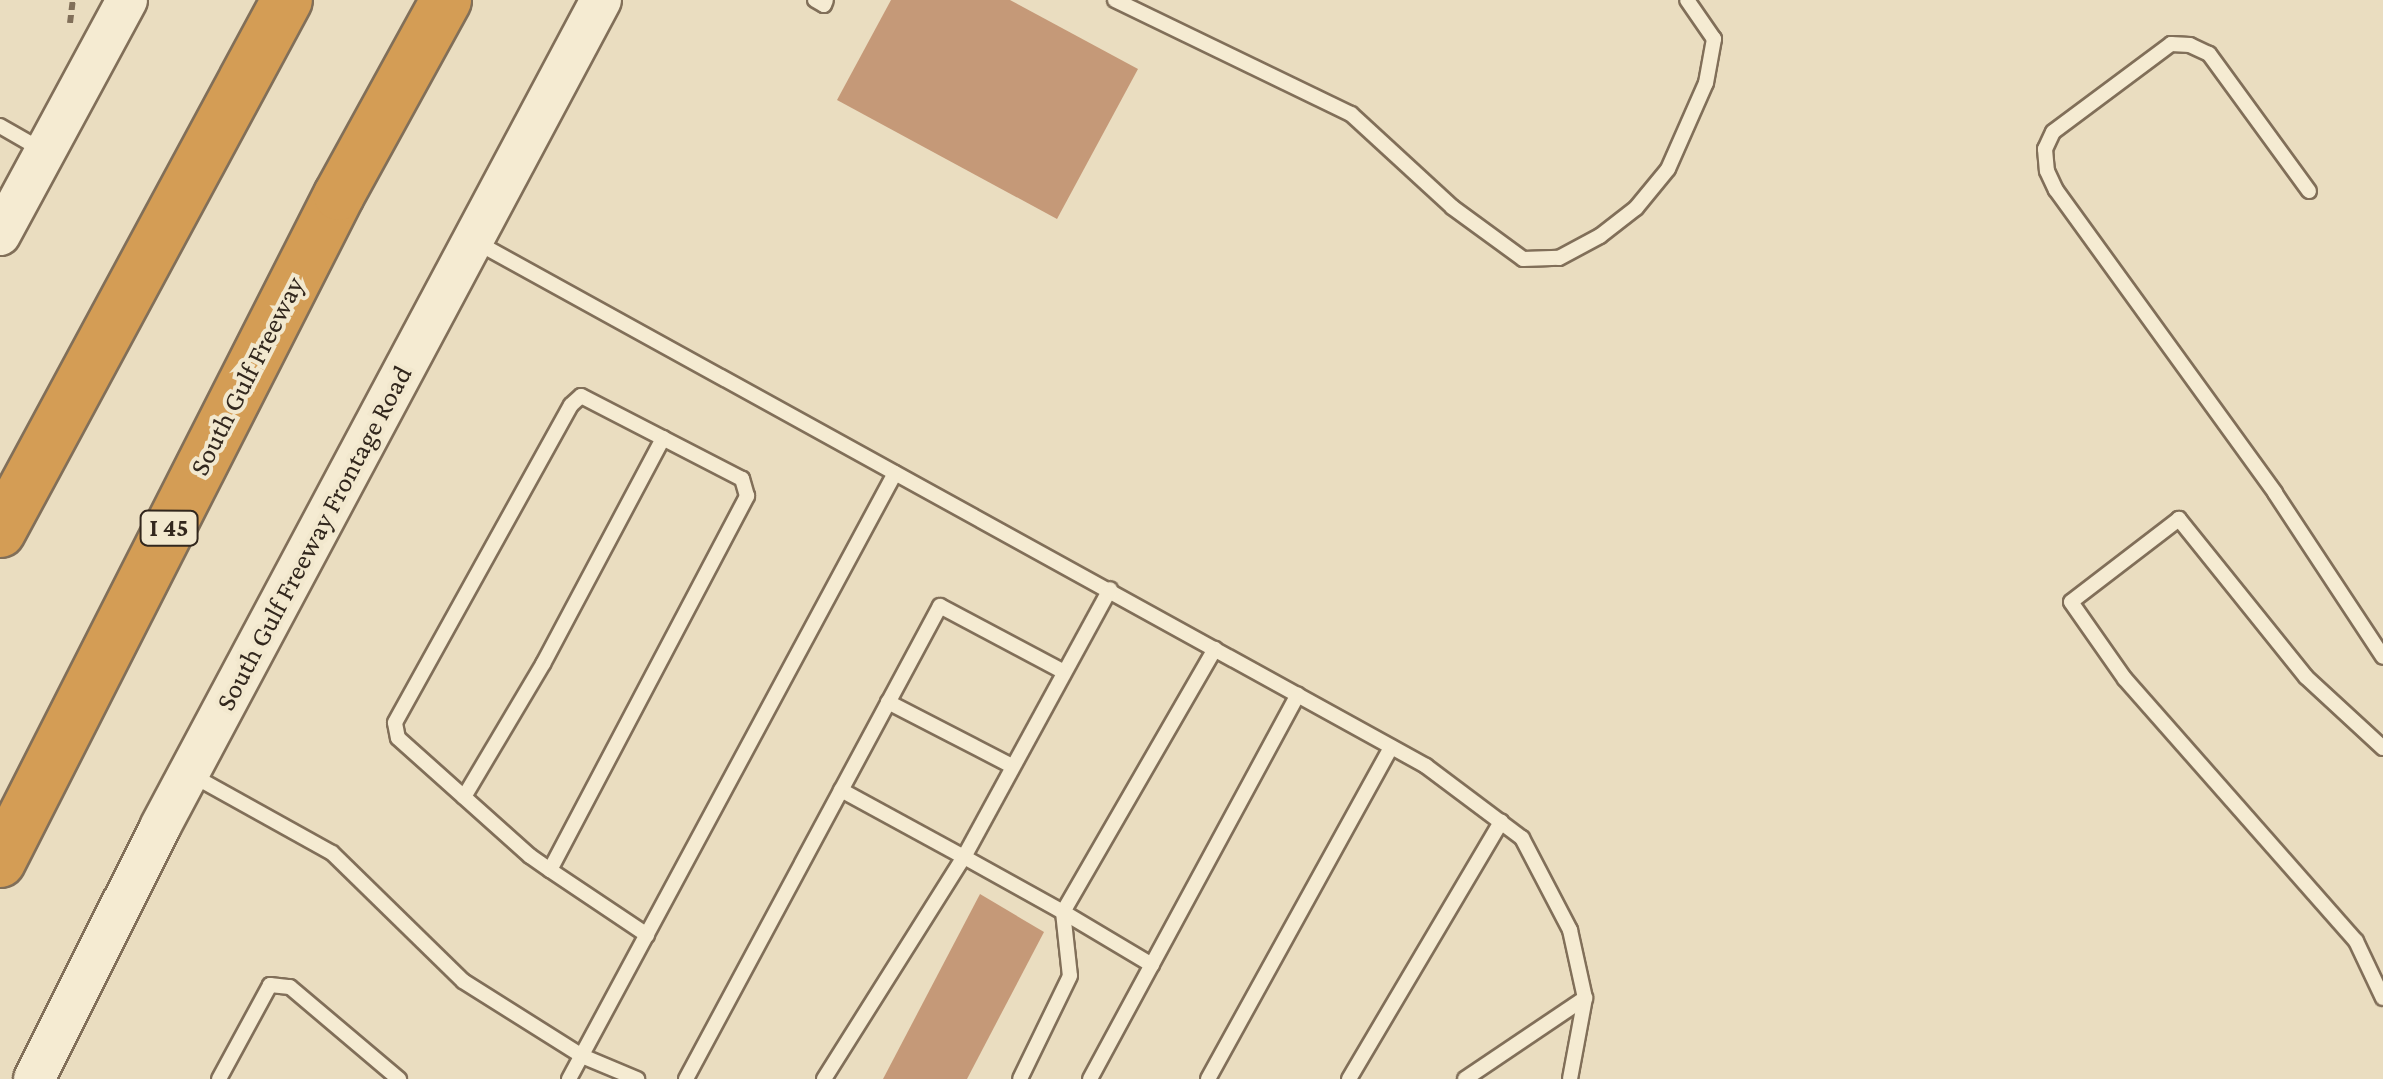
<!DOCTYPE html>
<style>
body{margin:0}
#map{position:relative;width:2383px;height:1079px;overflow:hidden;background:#eaddc0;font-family:"Crimson Pro",serif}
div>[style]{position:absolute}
.building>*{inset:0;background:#c59978}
.path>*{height:6px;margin-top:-3px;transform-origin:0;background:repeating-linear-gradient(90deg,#816f59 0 8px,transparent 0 13px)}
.roads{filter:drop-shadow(2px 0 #816f59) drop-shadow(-2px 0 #816f59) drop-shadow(0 2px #816f59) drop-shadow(0 -2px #816f59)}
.service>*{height:14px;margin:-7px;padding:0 7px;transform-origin:7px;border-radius:7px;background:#f5ebd2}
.secondary>*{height:40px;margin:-20px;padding:0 20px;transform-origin:20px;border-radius:20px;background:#f5ebd2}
.motorway>*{height:50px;margin:-25px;padding:0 25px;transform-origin:25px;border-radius:25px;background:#d49d55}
span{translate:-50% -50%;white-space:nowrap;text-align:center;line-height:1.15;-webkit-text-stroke:8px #f2e8ce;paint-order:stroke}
.shield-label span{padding:2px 8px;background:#f2e8ce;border:2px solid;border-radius:8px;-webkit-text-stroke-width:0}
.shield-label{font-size:25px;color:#32271d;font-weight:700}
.street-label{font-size:28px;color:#32271d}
</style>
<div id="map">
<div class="building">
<div style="clip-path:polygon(891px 0,1010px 0,1138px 69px,1057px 219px,837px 100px)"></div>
<div style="clip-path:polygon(980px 894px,1044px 932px,967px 1079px,883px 1079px)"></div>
</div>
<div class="path">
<div style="left:70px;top:23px;width:23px;rotate:-83deg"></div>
</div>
<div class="roads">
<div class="service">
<div style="left:815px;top:0;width:10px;rotate:29deg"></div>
<div style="left:824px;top:5px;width:5px;rotate:-68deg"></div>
<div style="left:1115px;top:0;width:262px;rotate:25.8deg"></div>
<div style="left:1351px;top:114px;width:137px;rotate:42.6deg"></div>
<div style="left:1452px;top:207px;width:88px;rotate:36.2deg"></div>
<div style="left:1523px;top:259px;width:36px;rotate:-2deg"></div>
<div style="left:1559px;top:258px;width:47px;rotate:-28.2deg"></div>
<div style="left:1600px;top:236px;width:46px;rotate:-37.9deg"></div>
<div style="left:1636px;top:208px;width:50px;rotate:-50.6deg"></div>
<div style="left:1668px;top:169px;width:94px;rotate:-66.2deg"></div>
<div style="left:1706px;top:83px;width:45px;rotate:-79.7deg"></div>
<div style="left:1714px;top:39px;width:47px;rotate:-124.7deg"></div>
<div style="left:0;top:126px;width:46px;rotate:29.9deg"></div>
<div style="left:2309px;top:191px;width:170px;rotate:-126.1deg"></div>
<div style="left:2209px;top:54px;width:21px;rotate:-155deg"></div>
<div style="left:2190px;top:45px;width:19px;rotate:-177deg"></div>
<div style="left:2171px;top:44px;width:147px;rotate:143.3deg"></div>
<div style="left:2053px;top:132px;width:19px;rotate:115deg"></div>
<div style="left:2045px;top:149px;width:22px;rotate:85deg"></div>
<div style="left:2047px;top:171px;width:21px;rotate:65deg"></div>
<div style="left:2056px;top:190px;width:374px;rotate:54.1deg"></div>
<div style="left:2275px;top:493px;width:196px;rotate:56.6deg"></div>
<div style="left:478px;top:243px;width:1083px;rotate:28.88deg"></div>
<div style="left:1426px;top:766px;width:120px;rotate:36.9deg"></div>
<div style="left:1522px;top:838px;width:104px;rotate:62.4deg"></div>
<div style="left:1570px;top:930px;width:70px;rotate:77.6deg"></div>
<div style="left:1585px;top:998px;width:82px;rotate:100.5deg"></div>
<div style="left:888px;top:702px;width:140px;rotate:27.3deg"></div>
<div style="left:2383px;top:748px;width:105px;rotate:-137.3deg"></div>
<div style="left:2306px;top:677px;width:203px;rotate:-128.8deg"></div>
<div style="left:2179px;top:519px;width:136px;rotate:142.5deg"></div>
<div style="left:2071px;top:602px;width:94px;rotate:55deg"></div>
<div style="left:2125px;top:679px;width:349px;rotate:48.6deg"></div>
<div style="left:2356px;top:941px;width:63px;rotate:64.7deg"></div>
<div style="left:190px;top:774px;width:162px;rotate:29.1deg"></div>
<div style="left:332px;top:853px;width:183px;rotate:44.3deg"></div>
<div style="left:463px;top:981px;width:141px;rotate:32.2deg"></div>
<div style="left:582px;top:1056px;width:60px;rotate:22.7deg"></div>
<div style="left:841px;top:790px;width:140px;rotate:28.6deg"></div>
<div style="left:964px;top:857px;width:305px;rotate:-61.4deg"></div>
<div style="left:464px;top:797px;width:155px;rotate:-59.3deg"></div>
<div style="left:543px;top:664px;width:256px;rotate:-62deg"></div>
<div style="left:550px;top:870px;width:423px;rotate:-62.2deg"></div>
<div style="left:747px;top:496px;width:18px;rotate:-106deg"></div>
<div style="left:742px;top:479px;width:181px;rotate:-152.7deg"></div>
<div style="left:581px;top:396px;width:13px;rotate:138deg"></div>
<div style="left:571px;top:405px;width:363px;rotate:119deg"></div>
<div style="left:395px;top:723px;width:15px;rotate:79deg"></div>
<div style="left:398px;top:738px;width:177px;rotate:41.8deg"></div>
<div style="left:530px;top:856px;width:24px;rotate:35deg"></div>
<div style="left:550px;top:870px;width:117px;rotate:33.8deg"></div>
<div style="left:1152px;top:965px;width:104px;rotate:-149.2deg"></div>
<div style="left:1063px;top:912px;width:304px;rotate:-60deg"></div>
<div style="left:219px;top:1079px;width:107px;rotate:-61.5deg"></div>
<div style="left:270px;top:985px;width:20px;rotate:6deg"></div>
<div style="left:290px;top:987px;width:143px;rotate:40.2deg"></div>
<div style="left:569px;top:1079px;width:688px;rotate:-61.72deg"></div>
<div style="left:686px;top:1079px;width:537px;rotate:-61.76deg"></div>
<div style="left:940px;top:606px;width:140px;rotate:28deg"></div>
<div style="left:824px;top:1079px;width:262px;rotate:-57.8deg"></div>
<div style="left:964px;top:857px;width:113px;rotate:29.1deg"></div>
<div style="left:1063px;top:912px;width:64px;rotate:83.8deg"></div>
<div style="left:1070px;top:976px;width:114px;rotate:115.9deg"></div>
<div style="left:1090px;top:1079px;width:437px;rotate:-61.6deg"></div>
<div style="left:1208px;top:1079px;width:379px;rotate:-61.1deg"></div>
<div style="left:1349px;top:1079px;width:299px;rotate:-59.4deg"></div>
<div style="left:1465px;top:1079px;width:145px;rotate:-34deg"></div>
</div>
<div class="secondary">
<div style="left:0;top:235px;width:267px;rotate:-61.6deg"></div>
<div style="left:34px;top:1079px;width:282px;rotate:-63.4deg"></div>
<div style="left:160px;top:827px;width:937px;rotate:-61.93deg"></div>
</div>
<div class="motorway">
<div style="left:0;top:532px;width:604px;rotate:-61.65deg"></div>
<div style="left:0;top:862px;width:748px;rotate:-63.06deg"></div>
<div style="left:339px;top:195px;width:222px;rotate:-61.2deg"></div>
</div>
</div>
<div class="shield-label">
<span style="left:169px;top:528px">I 45</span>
</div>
<div class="street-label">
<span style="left:247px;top:376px;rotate:-63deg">South Gulf Freeway</span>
<span style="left:314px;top:538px;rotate:-62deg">South Gulf Freeway Frontage Road</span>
</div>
</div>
